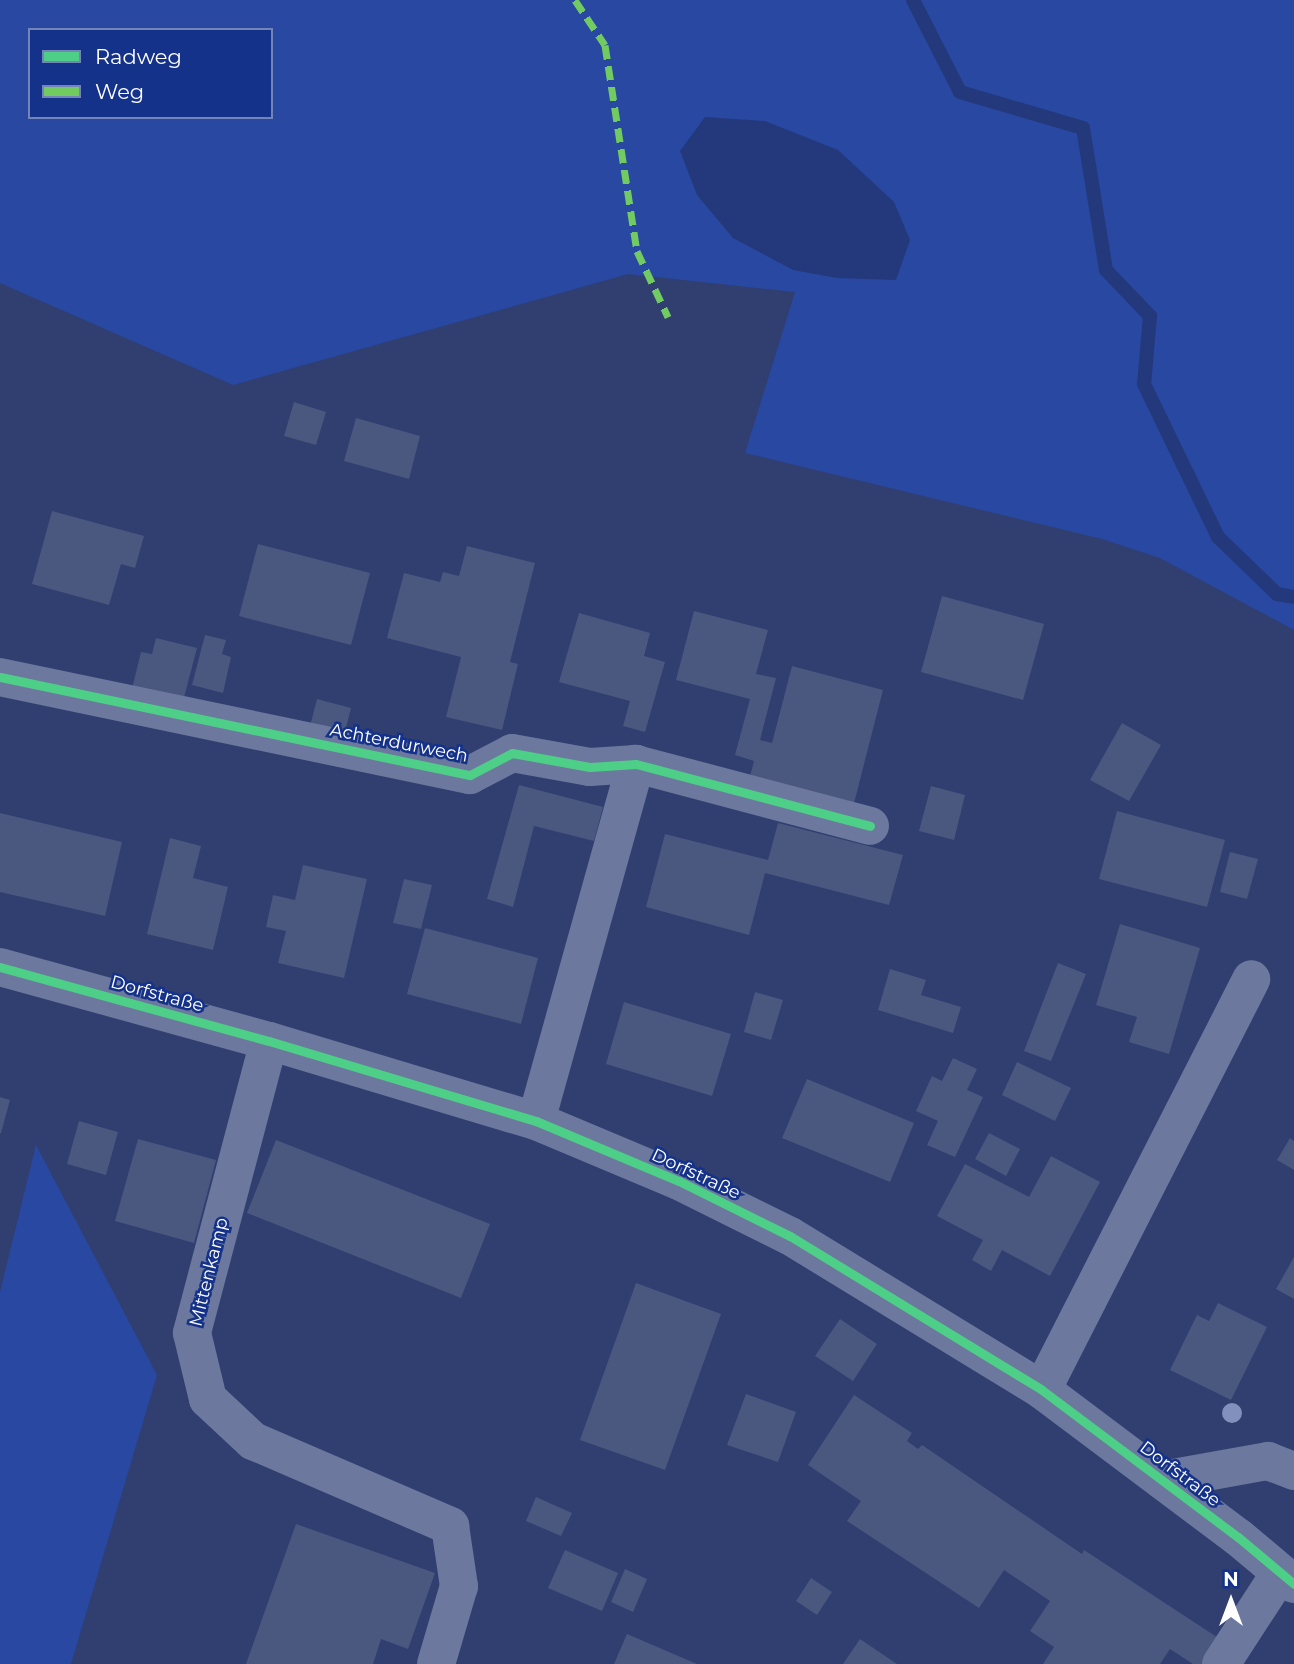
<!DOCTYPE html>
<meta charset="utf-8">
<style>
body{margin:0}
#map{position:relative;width:1294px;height:1664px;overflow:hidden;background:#303f70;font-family:Montserrat,sans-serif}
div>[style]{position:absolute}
.green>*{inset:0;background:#2848a2}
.water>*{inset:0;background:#24397b}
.stream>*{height:14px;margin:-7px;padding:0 7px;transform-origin:7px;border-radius:7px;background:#24397b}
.building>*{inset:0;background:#4a577f}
.minor>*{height:38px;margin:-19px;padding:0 19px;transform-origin:19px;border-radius:19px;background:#6c789d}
.quiet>*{height:7px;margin-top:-3.5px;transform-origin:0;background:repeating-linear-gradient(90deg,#71cb61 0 14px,transparent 0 21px)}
.cycleway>*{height:9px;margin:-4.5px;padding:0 4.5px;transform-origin:4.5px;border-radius:4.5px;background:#4dcf88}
.trees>*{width:20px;height:20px;margin:-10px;border-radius:50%;background:#8190bc}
span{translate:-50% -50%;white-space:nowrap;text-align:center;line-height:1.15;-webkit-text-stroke:5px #15328b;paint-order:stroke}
.street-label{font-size:18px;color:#fff}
.legend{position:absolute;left:28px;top:28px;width:245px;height:91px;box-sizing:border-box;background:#15328b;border:2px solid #7384b9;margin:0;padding:9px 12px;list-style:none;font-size:21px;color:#fff}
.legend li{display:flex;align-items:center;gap:14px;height:35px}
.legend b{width:35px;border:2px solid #7384b9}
.north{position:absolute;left:1196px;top:1566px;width:70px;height:70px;-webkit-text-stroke:5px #15328b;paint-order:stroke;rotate:0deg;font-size:19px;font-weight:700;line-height:28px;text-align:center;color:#fff}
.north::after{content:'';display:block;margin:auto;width:24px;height:32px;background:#fff;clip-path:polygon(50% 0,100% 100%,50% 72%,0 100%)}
</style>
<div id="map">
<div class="green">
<div style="clip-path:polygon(evenodd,0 0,1294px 0,1294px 630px,1160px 558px,1102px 539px,745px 453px,795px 292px,628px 274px,233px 385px,0 283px,0 0,30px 30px,271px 30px,271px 117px,30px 117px,30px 30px)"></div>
<div style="clip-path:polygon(36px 1145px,157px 1375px,71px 1664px,0 1664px,0 1292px)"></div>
</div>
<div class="water">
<div style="clip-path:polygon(705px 117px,765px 121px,838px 150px,894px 202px,910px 240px,896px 280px,837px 278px,793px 270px,733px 238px,697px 195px,680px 151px)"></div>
</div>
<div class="stream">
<div style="left:913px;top:0;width:103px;rotate:62.9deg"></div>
<div style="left:960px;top:92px;width:128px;rotate:16.3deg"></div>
<div style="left:1083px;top:128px;width:144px;rotate:80.8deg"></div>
<div style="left:1106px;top:270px;width:64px;rotate:46.3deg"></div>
<div style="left:1150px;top:316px;width:68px;rotate:95deg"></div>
<div style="left:1144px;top:384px;width:170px;rotate:64.2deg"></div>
<div style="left:1218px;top:537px;width:82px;rotate:44deg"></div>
<div style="left:1277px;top:594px;width:17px;rotate:10deg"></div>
</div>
<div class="building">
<div style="clip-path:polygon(294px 402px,326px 412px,316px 445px,284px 436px)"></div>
<div style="clip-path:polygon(356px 418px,420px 436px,409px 479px,344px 461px)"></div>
<div style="clip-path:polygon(52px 511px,144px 536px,135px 568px,121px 564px,109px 605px,32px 584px)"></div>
<div style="clip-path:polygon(258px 544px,370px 573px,351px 645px,239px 616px)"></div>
<div style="clip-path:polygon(467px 546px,535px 563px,510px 662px,518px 664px,502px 730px,446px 717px,461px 657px,387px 638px,404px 573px,440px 582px,443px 572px,459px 576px)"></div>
<div style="clip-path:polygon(942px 596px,1044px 624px,1023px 700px,921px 672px)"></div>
<div style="clip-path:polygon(694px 611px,768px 630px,756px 674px,776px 678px,760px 740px,772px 743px,792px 666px,883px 690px,852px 811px,748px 784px,754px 761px,735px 755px,750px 699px,676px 680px)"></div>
<div style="clip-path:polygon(579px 613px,650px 633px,644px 656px,665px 662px,645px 732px,623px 726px,630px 701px,559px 682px)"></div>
<div style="clip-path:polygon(205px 635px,226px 640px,222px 654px,231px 657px,223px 693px,192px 685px)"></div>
<div style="clip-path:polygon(156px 638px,197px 648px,182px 705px,131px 693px,141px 652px,152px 654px)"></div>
<div style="clip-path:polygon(317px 699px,351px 708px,342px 743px,308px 734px)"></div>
<div style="clip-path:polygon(1122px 723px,1161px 745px,1129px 801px,1090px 780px)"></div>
<div style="clip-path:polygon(519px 785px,603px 807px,594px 841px,534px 826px,513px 907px,487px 899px)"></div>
<div style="clip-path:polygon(931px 786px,965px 795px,954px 840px,919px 831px)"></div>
<div style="clip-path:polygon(1117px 811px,1225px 840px,1207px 907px,1099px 879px)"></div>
<div style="clip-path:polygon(0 813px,122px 842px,105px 916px,0 892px)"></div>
<div style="clip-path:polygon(778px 823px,903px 855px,889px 905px,765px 873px,749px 935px,646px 907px,665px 834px,768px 860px)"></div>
<div style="clip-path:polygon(170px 838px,201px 846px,193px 878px,228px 887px,213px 950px,147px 934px)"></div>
<div style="clip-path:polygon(1230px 852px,1258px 859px,1247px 899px,1220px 892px)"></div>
<div style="clip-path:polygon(303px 865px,367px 879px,344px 978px,278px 963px,286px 931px,266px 927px,273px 895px,295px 900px)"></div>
<div style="clip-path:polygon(404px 879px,432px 885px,421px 929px,393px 923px)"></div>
<div style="clip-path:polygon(1120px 924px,1200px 948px,1169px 1054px,1129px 1042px,1137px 1017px,1096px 1005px)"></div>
<div style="clip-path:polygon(425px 928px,538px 958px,521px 1024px,407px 994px)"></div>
<div style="clip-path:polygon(1058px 963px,1086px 974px,1051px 1061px,1024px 1051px)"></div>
<div style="clip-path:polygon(890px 969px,926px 980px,921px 995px,961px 1007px,953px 1033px,878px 1010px)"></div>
<div style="clip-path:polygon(755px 992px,783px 1000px,771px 1040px,744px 1032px)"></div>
<div style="clip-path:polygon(624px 1002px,731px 1034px,712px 1096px,606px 1064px)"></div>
<div style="clip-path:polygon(953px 1058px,977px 1069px,967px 1090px,983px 1097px,955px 1157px,927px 1145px,938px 1121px,916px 1111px,932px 1076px,942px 1081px)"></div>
<div style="clip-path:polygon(1017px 1062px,1071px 1088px,1055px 1121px,1002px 1095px)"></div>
<div style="clip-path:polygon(807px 1079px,914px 1123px,890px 1182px,782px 1138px)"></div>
<div style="clip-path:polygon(0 1097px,10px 1100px,1px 1133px,0 1133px)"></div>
<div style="clip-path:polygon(79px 1121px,118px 1132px,106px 1175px,67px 1164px)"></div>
<div style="clip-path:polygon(989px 1133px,1020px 1149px,1006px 1176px,975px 1159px)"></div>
<div style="clip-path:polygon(1290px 1138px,1294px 1141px,1294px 1170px,1277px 1160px)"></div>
<div style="clip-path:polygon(138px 1139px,216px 1160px,194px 1243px,115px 1221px)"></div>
<div style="clip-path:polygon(276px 1140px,490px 1224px,461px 1298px,247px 1213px)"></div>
<div style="clip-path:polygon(1051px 1156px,1100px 1182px,1050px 1276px,1002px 1250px,991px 1271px,972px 1260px,983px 1240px,937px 1216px,965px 1164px,1029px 1197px)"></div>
<div style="clip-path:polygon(1294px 1257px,1294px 1299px,1276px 1289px)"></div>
<div style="clip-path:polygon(636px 1283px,721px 1314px,665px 1470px,580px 1440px)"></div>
<div style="clip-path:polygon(1218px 1303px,1267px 1327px,1231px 1400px,1170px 1370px,1197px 1315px,1209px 1321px)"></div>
<div style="clip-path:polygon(840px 1319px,877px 1344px,853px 1381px,815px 1356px)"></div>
<div style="clip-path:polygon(746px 1394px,796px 1412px,778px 1462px,727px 1445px)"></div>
<div style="clip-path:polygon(854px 1395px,912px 1433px,907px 1441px,918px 1449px,922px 1445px,1082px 1554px,1084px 1550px,1226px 1643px,1212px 1664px,1193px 1664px,1170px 1649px,1160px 1664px,1043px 1664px,1054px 1647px,1030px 1631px,1050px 1601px,1004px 1570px,979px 1608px,847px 1521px,861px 1501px,808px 1465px)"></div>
<div style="clip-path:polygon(536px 1497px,572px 1513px,561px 1536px,526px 1521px)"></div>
<div style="clip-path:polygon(296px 1524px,435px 1573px,408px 1649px,381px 1639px,373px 1664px,246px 1664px)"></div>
<div style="clip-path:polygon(565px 1550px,618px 1573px,602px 1611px,548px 1588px)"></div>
<div style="clip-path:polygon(625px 1569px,647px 1579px,633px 1612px,611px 1602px)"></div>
<div style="clip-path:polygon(811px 1578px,832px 1592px,817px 1615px,796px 1601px)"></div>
<div style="clip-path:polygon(627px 1634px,697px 1664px,614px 1664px)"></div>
<div style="clip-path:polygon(860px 1639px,897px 1664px,843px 1664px)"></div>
</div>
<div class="minor">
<div style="left:0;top:677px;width:480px;rotate:11.8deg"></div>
<div style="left:470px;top:775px;width:47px;rotate:-27.6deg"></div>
<div style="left:512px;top:753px;width:79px;rotate:10.2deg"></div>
<div style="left:590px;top:767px;width:46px;rotate:-3.7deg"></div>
<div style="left:636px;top:764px;width:242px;rotate:14.8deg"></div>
<div style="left:0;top:967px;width:279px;rotate:15.4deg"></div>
<div style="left:269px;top:1041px;width:279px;rotate:16.7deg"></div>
<div style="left:536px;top:1121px;width:155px;rotate:22.8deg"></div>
<div style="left:679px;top:1181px;width:124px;rotate:26.4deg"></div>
<div style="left:790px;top:1236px;width:295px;rotate:31.4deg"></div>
<div style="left:1042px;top:1390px;width:245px;rotate:36.9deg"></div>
<div style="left:1238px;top:1537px;width:73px;rotate:40deg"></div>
<div style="left:269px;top:1041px;width:302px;rotate:104.8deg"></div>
<div style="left:192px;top:1333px;width:68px;rotate:76.4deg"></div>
<div style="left:208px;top:1399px;width:62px;rotate:43deg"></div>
<div style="left:253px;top:1441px;width:215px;rotate:23.3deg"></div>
<div style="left:450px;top:1526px;width:61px;rotate:81.5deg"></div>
<div style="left:459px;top:1586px;width:81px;rotate:106.4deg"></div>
<div style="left:536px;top:1121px;width:371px;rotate:-74.4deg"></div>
<div style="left:1042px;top:1390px;width:461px;rotate:-63deg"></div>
<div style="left:1162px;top:1480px;width:108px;rotate:-10.2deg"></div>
<div style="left:1268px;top:1461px;width:28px;rotate:21deg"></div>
<div style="left:1221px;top:1664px;width:108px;rotate:-57deg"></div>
</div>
<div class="quiet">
<div style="left:575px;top:0;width:54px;rotate:56.3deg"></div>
<div style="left:605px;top:45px;width:208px;rotate:81.2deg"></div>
<div style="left:637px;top:251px;width:73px;rotate:64.8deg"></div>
</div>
<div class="cycleway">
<div style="left:0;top:677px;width:480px;rotate:11.8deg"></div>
<div style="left:470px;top:775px;width:47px;rotate:-27.6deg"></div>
<div style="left:512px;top:753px;width:79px;rotate:10.2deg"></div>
<div style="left:590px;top:767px;width:46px;rotate:-3.7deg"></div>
<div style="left:636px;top:764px;width:242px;rotate:14.8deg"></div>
<div style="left:0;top:967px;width:279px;rotate:15.4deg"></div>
<div style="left:269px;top:1041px;width:279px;rotate:16.7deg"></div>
<div style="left:536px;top:1121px;width:155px;rotate:22.8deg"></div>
<div style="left:679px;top:1181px;width:124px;rotate:26.4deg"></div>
<div style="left:790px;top:1236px;width:295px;rotate:31.4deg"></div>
<div style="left:1042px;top:1390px;width:245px;rotate:36.9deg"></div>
<div style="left:1238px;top:1537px;width:73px;rotate:40deg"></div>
</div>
<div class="trees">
<div style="left:1232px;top:1413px"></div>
</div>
<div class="street-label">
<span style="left:399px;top:743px;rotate:11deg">Achterdurwech</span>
<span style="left:157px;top:994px;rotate:15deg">Dorfstraße</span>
<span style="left:696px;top:1174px;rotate:25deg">Dorfstraße</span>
<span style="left:209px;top:1272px;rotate:-76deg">Mittenkamp</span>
<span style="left:1180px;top:1474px;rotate:37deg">Dorfstraße</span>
</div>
<ul class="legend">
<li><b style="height:9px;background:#4dcf88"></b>Radweg</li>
<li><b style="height:9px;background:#71cb61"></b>Weg</li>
</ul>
<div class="north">N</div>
</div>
